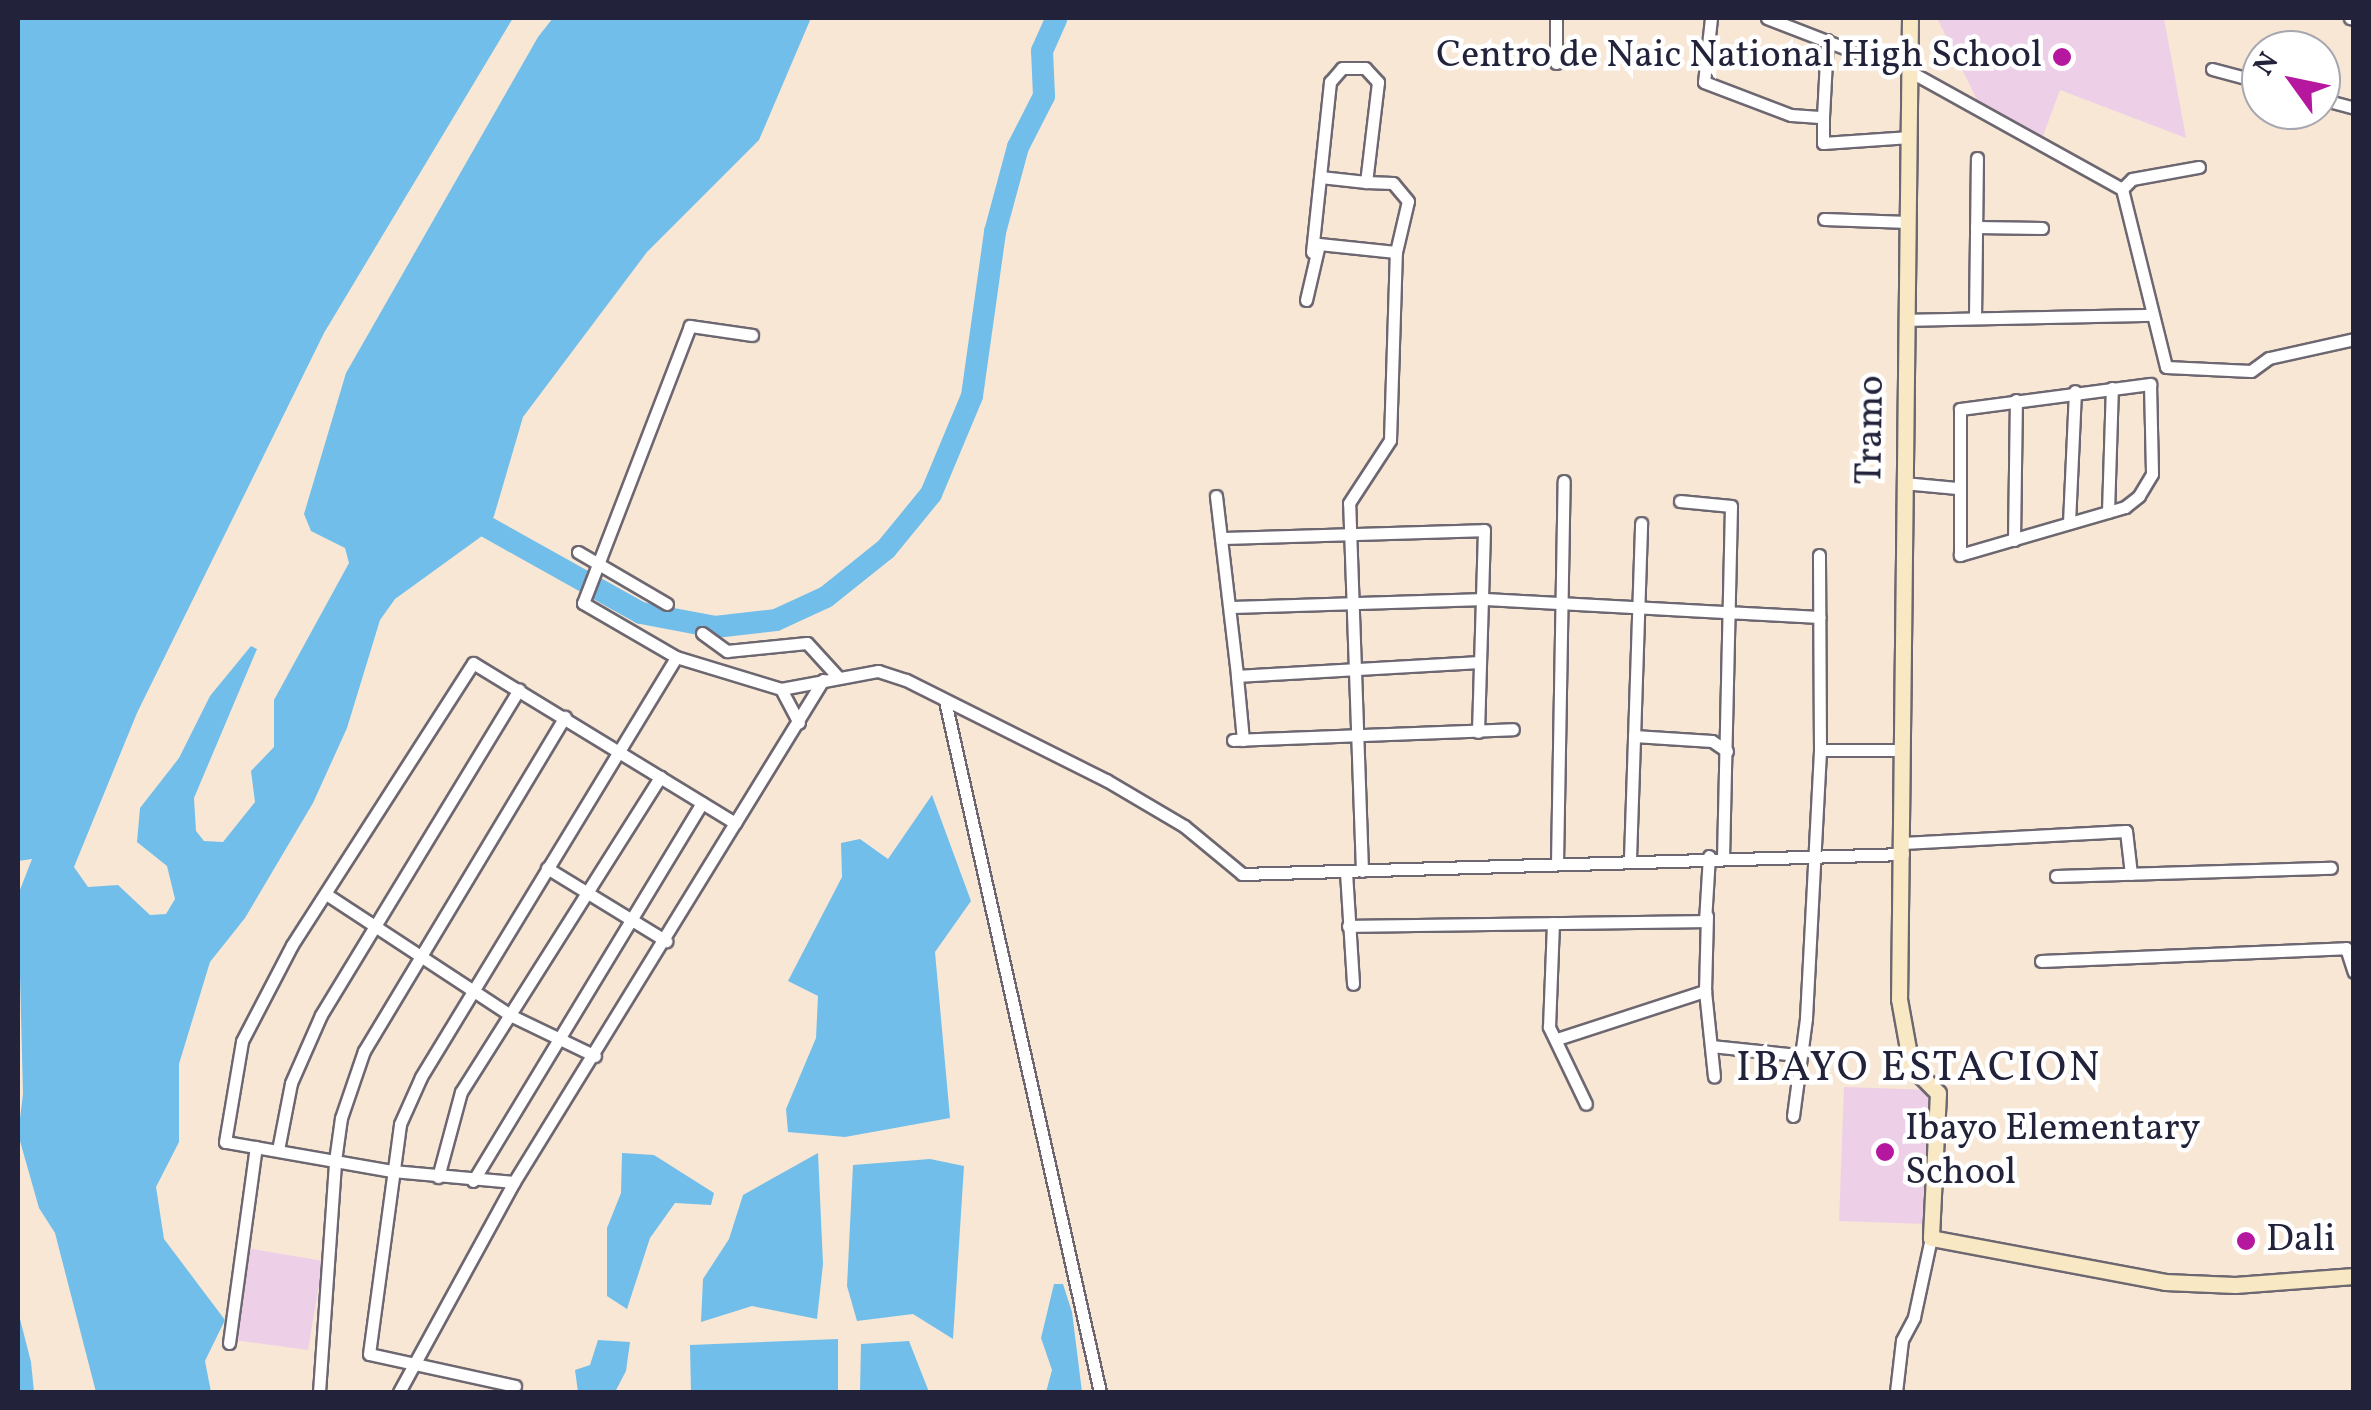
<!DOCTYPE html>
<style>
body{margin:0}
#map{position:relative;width:2371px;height:1410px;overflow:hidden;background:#f8e7d4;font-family:Vollkorn,serif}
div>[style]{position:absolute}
.built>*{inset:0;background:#edd0e8}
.water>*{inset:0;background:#71beeb}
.river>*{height:22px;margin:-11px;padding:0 11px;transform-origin:11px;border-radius:11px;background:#71beeb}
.roads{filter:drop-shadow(2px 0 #6d6771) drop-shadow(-2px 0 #6d6771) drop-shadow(0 2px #6d6771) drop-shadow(0 -2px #6d6771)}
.street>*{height:11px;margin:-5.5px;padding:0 5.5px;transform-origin:5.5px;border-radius:5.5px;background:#fff}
.secondary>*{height:15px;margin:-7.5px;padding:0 7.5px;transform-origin:7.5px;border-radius:7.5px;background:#f8e8c3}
.dots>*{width:28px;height:28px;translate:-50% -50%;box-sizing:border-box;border:5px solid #fff;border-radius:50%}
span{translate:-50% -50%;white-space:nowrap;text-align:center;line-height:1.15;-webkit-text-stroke:9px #fff;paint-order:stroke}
.poi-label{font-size:38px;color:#22223b}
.right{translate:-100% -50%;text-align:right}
.left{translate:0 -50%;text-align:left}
.street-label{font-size:38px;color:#22223b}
.quarter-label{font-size:42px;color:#22223b;letter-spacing:2.5px}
.frame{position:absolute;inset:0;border:20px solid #22223b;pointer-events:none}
.north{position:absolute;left:2241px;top:30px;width:100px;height:100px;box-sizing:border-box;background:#fff;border:2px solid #a7a7b1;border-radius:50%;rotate:303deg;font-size:28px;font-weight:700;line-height:40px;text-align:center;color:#22223b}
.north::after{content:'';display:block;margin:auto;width:35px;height:45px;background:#b5179e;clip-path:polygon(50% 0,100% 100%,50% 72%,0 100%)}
</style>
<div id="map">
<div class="built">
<div style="clip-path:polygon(1937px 18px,2164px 18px,2186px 138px,2060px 90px,2043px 136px,1980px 106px)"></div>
<div style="clip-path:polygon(1844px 1087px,1932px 1090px,1926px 1224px,1839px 1221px)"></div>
<div style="clip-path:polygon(246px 1248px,323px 1261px,308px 1350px,234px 1340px)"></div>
</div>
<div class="water">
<div style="clip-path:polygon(18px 18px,513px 18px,324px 333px,137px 713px,74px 867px,88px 887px,118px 885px,150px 915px,166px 914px,175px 899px,167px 866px,137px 842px,140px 808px,179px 758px,210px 696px,251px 646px,257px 649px,194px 798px,196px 831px,204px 841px,223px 842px,255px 802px,251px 771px,274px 747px,274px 700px,349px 563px,345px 548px,311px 531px,304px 514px,346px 373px,538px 37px,553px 18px,811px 18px,759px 140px,647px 252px,523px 417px,494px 516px,482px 536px,395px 599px,380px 620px,347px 728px,313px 803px,245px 918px,210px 962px,179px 1064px,179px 1142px,156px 1187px,164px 1239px,225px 1320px,205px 1361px,211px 1392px,96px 1392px,55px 1233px,39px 1208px,18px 1134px,23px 1094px,18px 895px,32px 859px,18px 861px)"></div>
<div style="clip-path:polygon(932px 795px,971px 901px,935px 952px,950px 1118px,845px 1137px,788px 1132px,786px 1109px,816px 1038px,818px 996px,788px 981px,842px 877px,841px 843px,860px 839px,888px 859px)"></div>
<div style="clip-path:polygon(622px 1153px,654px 1155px,714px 1193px,711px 1205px,675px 1203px,650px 1238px,627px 1309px,607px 1296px,607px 1228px,621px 1193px)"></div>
<div style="clip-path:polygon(818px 1153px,823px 1264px,817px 1319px,752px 1306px,701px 1322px,703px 1279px,729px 1239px,743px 1195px)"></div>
<div style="clip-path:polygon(930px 1159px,964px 1166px,953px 1339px,913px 1314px,857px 1321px,847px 1286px,853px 1165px)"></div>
<div style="clip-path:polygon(1054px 1284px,1063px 1284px,1072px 1312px,1082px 1392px,1046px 1392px,1052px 1370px,1041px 1338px)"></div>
<div style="clip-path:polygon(18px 1311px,31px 1362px,34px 1392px,18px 1392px)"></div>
<div style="clip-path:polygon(838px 1339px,838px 1392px,691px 1392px,690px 1345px)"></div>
<div style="clip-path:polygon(598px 1340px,630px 1342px,626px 1371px,615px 1392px,578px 1392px,575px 1370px,590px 1365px)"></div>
<div style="clip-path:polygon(909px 1341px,929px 1392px,860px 1392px,861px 1344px)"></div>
</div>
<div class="river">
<div style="left:487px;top:527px;width:176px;rotate:29.2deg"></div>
<div style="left:641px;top:613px;width:75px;rotate:10.7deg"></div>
<div style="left:715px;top:627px;width:61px;rotate:-6.5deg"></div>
<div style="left:776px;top:620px;width:55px;rotate:-24.7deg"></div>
<div style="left:826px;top:597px;width:77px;rotate:-38.7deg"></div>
<div style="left:886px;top:549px;width:71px;rotate:-50.7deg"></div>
<div style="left:931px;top:494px;width:106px;rotate:-67.3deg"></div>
<div style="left:972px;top:396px;width:166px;rotate:-82deg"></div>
<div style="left:995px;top:232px;width:88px;rotate:-74.9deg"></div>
<div style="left:1018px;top:147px;width:57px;rotate:-63deg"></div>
<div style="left:1044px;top:96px;width:45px;rotate:-92.5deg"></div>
<div style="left:1042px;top:51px;width:36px;rotate:-66deg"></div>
</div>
<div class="roads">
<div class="street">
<div style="left:1711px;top:18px;width:64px;rotate:96.2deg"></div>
<div style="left:1704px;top:82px;width:93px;rotate:20.8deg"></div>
<div style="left:1791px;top:115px;width:32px;rotate:4deg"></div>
<div style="left:1823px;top:117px;width:77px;rotate:-87deg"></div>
<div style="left:1767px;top:18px;width:114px;rotate:21.1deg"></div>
<div style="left:1873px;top:59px;width:38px;rotate:2deg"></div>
<div style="left:2350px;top:18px;width:4px;rotate:14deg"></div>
<div style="left:1556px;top:63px;width:45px;rotate:-90deg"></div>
<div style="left:2212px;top:69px;width:51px;rotate:14.9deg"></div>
<div style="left:1911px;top:72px;width:241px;rotate:29deg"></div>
<div style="left:2122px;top:189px;width:183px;rotate:76.1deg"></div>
<div style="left:2166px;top:367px;width:85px;rotate:2.7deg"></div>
<div style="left:2251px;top:371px;width:22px;rotate:-36deg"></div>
<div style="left:2269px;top:358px;width:87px;rotate:-12.6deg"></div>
<div style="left:2321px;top:99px;width:34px;rotate:15deg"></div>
<div style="left:1823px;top:117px;width:26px;rotate:90deg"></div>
<div style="left:1823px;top:143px;width:87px;rotate:-3.9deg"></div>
<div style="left:2122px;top:189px;width:14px;rotate:-45deg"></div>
<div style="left:2132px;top:179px;width:68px;rotate:-10.2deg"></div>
<div style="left:1824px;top:219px;width:84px;rotate:2deg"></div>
<div style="left:1976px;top:227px;width:66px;rotate:0.9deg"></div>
<div style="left:1312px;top:252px;width:75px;rotate:-83.9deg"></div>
<div style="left:1306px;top:300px;width:57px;rotate:-76.9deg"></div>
<div style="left:1319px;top:244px;width:77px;rotate:5.9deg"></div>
<div style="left:1975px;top:318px;width:160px;rotate:-89.3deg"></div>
<div style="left:1906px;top:320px;width:244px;rotate:-1.2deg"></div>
<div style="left:752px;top:335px;width:63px;rotate:-171.7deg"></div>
<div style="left:690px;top:326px;width:297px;rotate:111.1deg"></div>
<div style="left:583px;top:603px;width:108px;rotate:30.1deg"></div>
<div style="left:676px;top:657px;width:110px;rotate:16.9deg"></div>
<div style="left:781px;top:689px;width:99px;rotate:-10.5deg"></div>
<div style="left:878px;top:671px;width:29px;rotate:18deg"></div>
<div style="left:906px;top:680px;width:224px;rotate:26.6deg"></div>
<div style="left:1106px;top:780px;width:91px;rotate:30.5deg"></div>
<div style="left:1184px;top:826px;width:75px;rotate:39.6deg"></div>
<div style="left:1242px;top:874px;width:661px;rotate:-1.73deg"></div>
<div style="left:2150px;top:384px;width:90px;rotate:88.7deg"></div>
<div style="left:2152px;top:474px;width:26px;rotate:121deg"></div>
<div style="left:2139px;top:496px;width:18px;rotate:142deg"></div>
<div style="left:2125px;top:507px;width:172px;rotate:163.8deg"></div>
<div style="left:1960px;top:555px;width:146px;rotate:-90deg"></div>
<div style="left:1960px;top:409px;width:192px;rotate:-7.5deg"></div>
<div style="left:1903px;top:483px;width:54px;rotate:5.3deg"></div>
<div style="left:1216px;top:496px;width:181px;rotate:83.3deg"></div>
<div style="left:1680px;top:501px;width:51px;rotate:5.6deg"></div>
<div style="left:1731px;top:506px;width:349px;rotate:91.3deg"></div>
<div style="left:2108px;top:512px;width:124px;rotate:-88.2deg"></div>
<div style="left:2069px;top:523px;width:132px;rotate:-87.4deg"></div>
<div style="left:1221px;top:538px;width:263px;rotate:-1.7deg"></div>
<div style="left:1484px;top:530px;width:202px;rotate:91.7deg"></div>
<div style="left:2014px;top:540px;width:140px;rotate:-89.2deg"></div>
<div style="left:578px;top:552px;width:103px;rotate:30.3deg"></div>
<div style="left:1232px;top:607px;width:253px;rotate:-1.8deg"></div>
<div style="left:1485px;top:599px;width:335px;rotate:3.1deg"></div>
<div style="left:702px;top:633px;width:31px;rotate:36deg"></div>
<div style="left:727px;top:651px;width:80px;rotate:-5.7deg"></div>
<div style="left:807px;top:643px;width:46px;rotate:47.6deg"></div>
<div style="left:781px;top:689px;width:38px;rotate:62deg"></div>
<div style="left:945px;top:701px;width:708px;rotate:77.36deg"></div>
<div style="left:1634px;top:736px;width:78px;rotate:3.7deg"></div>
<div style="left:1712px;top:741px;width:18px;rotate:34deg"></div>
<div style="left:1233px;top:740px;width:280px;rotate:-2.2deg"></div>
<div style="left:1243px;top:740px;width:64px;rotate:-95.4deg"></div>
<div style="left:1237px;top:676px;width:242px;rotate:-3.3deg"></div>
<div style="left:1820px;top:750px;width:83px"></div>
<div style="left:1903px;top:843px;width:223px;rotate:-3.1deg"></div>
<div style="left:2126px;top:831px;width:43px;rotate:83.4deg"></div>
<div style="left:1630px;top:859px;width:336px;rotate:-88.1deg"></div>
<div style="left:1557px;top:863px;width:382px;rotate:-89deg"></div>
<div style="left:547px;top:868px;width:140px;rotate:31.5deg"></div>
<div style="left:1362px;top:871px;width:368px;rotate:-92deg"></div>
<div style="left:1349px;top:503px;width:75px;rotate:-56.9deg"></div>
<div style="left:1390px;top:440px;width:188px;rotate:-88.2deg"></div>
<div style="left:1396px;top:252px;width:52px;rotate:-76.8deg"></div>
<div style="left:1408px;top:201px;width:23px;rotate:-130deg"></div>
<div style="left:1393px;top:183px;width:27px;rotate:-178deg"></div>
<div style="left:1366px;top:182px;width:46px;rotate:-173.8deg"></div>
<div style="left:1320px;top:177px;width:96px;rotate:-84deg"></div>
<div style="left:1330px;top:82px;width:18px;rotate:-49deg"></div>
<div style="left:1342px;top:68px;width:23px"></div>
<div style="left:1365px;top:68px;width:19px;rotate:47deg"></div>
<div style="left:1378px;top:82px;width:101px;rotate:96.8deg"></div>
<div style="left:1346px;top:872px;width:112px;rotate:86.4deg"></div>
<div style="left:2056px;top:876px;width:275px;rotate:-1.7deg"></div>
<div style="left:326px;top:894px;width:222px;rotate:33.3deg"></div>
<div style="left:512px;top:1016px;width:92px;rotate:25.7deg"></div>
<div style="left:1553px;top:923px;width:104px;rotate:92.2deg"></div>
<div style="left:1549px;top:1027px;width:85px;rotate:64.3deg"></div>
<div style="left:1348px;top:926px;width:357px;rotate:-0.8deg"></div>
<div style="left:1705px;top:921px;width:65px;rotate:-86.5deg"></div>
<div style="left:2041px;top:961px;width:305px;rotate:-2.4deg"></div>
<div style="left:2346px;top:948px;width:25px;rotate:72deg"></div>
<div style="left:1705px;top:991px;width:86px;rotate:84deg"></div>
<div style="left:1557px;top:1039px;width:156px;rotate:-18deg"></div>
<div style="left:1705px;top:991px;width:75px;rotate:-88.5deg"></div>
<div style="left:1711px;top:1046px;width:87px;rotate:5.9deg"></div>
<div style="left:1793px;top:1116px;width:99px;rotate:-82.4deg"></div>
<div style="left:1806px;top:1018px;width:268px;rotate:-87deg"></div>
<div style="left:1820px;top:750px;width:195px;rotate:-90.3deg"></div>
<div style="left:278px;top:1150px;width:68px;rotate:-79deg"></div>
<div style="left:291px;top:1083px;width:74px;rotate:-66.2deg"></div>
<div style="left:321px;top:1015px;width:381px;rotate:-58.7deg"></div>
<div style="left:438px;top:1177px;width:88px;rotate:-74.9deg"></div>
<div style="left:461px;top:1092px;width:373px;rotate:-57.7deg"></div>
<div style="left:473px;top:1181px;width:442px;rotate:-58.8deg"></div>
<div style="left:514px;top:1182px;width:122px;rotate:-174.8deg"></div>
<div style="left:392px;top:1171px;width:169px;rotate:-170.1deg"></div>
<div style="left:225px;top:1142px;width:102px;rotate:-80.4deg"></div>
<div style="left:242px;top:1041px;width:108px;rotate:-62.5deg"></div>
<div style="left:292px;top:945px;width:335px;rotate:-57.3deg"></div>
<div style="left:473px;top:663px;width:307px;rotate:31.4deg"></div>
<div style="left:735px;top:823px;width:168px;rotate:-58.4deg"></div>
<div style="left:229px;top:1343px;width:198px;rotate:-82.2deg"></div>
<div style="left:515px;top:1386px;width:149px;rotate:-167.6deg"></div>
<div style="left:369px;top:1354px;width:232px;rotate:-82.3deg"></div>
<div style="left:400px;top:1124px;width:51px;rotate:-65.9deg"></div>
<div style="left:421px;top:1077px;width:491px;rotate:-58.7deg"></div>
<div style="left:319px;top:1392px;width:232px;rotate:-86deg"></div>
<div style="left:335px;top:1161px;width:43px;rotate:-82.1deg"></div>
<div style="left:341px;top:1118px;width:71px;rotate:-71.1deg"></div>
<div style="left:364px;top:1051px;width:390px;rotate:-59deg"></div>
<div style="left:399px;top:1392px;width:239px;rotate:-61.3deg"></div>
<div style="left:514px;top:1182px;width:422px;rotate:-58.4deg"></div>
<div style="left:1896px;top:1392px;width:52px;rotate:-83.4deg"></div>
<div style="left:1902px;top:1340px;width:26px;rotate:-62deg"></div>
<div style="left:1914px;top:1317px;width:81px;rotate:-77.9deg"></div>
</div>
<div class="secondary">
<div style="left:1910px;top:18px;width:981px;rotate:90.64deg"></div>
<div style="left:1899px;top:999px;width:68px;rotate:79.8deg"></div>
<div style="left:1911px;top:1066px;width:38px;rotate:45deg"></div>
<div style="left:1938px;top:1093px;width:145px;rotate:92.8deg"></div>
<div style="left:1931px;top:1238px;width:238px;rotate:10.6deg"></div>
<div style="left:2165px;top:1282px;width:70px;rotate:2.5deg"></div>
<div style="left:2235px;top:1285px;width:119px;rotate:-4.3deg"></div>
</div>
</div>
<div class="dots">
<div style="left:2062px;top:57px;background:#b5179e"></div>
<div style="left:1885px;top:1152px;background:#b5179e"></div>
<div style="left:2246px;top:1241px;background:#b5179e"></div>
</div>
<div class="poi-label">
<span class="right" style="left:2042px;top:57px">Centro de Naic National High School</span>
<span class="left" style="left:1905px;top:1152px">Ibayo Elementary<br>School</span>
<span class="left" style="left:2266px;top:1241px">Dali</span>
</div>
<div class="street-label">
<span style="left:1872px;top:430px;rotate:-89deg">Tramo</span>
</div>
<div class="quarter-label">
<span style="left:1919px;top:1070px">IBAYO ESTACION</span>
</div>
<div class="frame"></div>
<div class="north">N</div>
</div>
